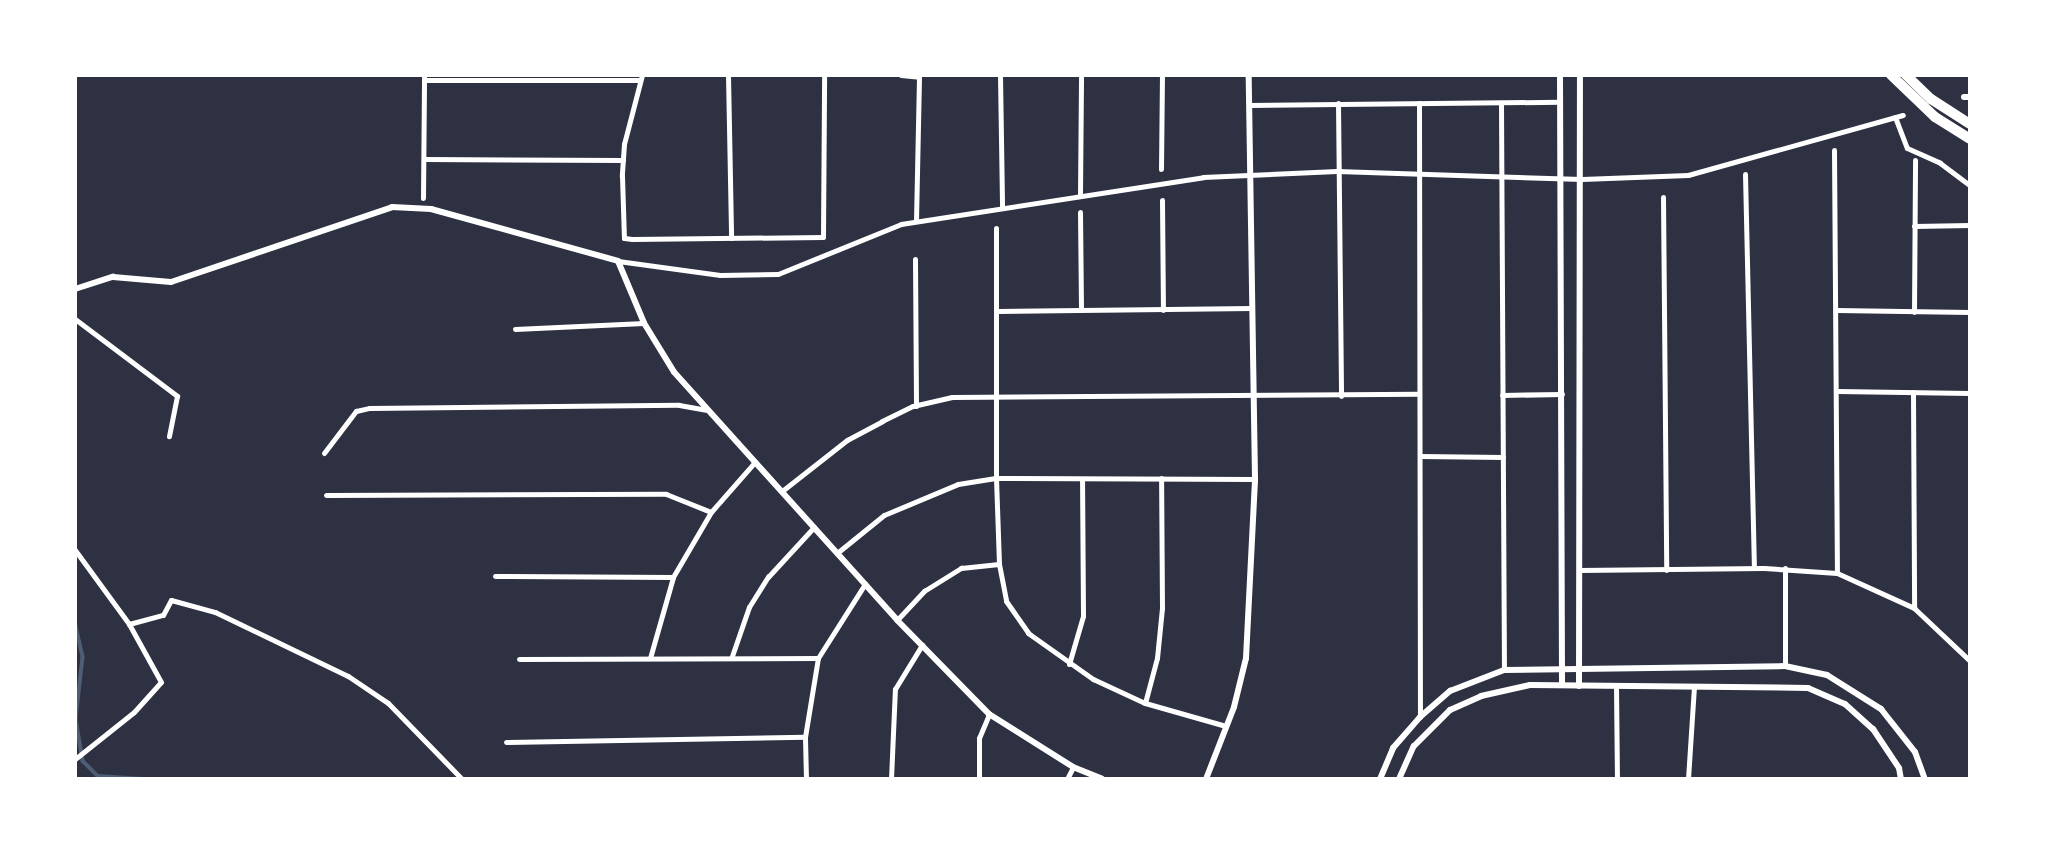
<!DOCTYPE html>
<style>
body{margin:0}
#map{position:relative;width:2045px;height:854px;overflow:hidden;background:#2d3142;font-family:"Crimson Pro",serif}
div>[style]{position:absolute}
.stream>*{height:3.5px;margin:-1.75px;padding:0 1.75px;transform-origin:1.75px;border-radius:1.75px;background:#4f5d75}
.minor>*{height:5px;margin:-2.5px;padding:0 2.5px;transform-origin:2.5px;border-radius:2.5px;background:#fff}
.tertiary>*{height:6px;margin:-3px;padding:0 3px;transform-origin:3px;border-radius:3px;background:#fff}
.motorway>*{height:10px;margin:-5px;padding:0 5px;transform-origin:5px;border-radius:5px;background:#fff}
span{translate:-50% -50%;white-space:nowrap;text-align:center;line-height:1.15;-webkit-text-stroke:7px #fff;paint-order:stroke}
.frame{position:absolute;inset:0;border:77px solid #fff;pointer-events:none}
</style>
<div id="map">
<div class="stream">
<div style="left:75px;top:622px;width:36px;rotate:77deg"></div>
<div style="left:83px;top:657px;width:62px;rotate:96.4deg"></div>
<div style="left:76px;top:719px;width:43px;rotate:80.5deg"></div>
<div style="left:83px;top:761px;width:21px;rotate:45deg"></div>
<div style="left:98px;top:776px;width:45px;rotate:3.8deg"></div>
</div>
<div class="minor">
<div style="left:642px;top:75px;width:71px;rotate:104.6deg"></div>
<div style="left:624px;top:144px;width:32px;rotate:94deg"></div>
<div style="left:622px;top:176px;width:62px;rotate:88.2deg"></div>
<div style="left:624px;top:238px;width:8px;rotate:7deg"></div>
<div style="left:632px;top:239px;width:191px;rotate:-0.6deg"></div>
<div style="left:823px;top:237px;width:162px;rotate:-89.6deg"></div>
<div style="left:728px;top:75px;width:163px;rotate:88.9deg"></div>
<div style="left:901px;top:75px;width:18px;rotate:6deg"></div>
<div style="left:1000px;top:75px;width:132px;rotate:89.1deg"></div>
<div style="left:424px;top:80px;width:216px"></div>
<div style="left:1338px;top:103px;width:293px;rotate:89.4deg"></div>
<div style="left:1419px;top:103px;width:614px;rotate:89.91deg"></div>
<div style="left:1501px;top:103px;width:567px;rotate:89.7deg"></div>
<div style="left:1249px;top:105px;width:311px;rotate:-0.6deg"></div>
<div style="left:1895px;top:117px;width:33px;rotate:69deg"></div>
<div style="left:1907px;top:148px;width:36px;rotate:24deg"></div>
<div style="left:1940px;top:163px;width:38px;rotate:37deg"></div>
<div style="left:1834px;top:150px;width:423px;rotate:89.6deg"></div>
<div style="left:424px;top:159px;width:199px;rotate:0.3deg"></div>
<div style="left:1161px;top:169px;width:94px;rotate:-89.4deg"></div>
<div style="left:1745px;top:174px;width:394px;rotate:88.7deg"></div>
<div style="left:1080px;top:195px;width:120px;rotate:-89.5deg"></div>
<div style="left:1663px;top:197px;width:373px;rotate:89.5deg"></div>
<div style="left:423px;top:198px;width:123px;rotate:-89.5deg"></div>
<div style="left:1162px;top:200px;width:110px;rotate:89.5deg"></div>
<div style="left:1080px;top:212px;width:98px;rotate:89.4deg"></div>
<div style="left:916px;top:221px;width:146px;rotate:-88.8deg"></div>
<div style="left:1914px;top:226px;width:56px;rotate:-1deg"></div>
<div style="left:996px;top:228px;width:250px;rotate:90deg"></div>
<div style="left:996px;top:478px;width:86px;rotate:88deg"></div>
<div style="left:999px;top:564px;width:38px;rotate:79deg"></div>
<div style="left:1006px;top:601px;width:39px;rotate:55deg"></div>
<div style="left:1028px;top:633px;width:80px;rotate:35.3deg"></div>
<div style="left:1093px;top:679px;width:57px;rotate:24.8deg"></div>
<div style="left:1145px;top:703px;width:84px;rotate:15.9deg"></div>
<div style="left:915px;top:259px;width:147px;rotate:89.6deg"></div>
<div style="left:618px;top:261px;width:103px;rotate:7.8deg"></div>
<div style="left:720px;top:275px;width:58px;rotate:-1deg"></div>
<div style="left:778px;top:274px;width:133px;rotate:-22.1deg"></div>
<div style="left:901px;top:224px;width:306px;rotate:-8.8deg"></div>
<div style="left:1203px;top:177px;width:134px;rotate:-2.6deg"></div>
<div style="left:1337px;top:171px;width:245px;rotate:1.9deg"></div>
<div style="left:1582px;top:179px;width:106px;rotate:-2.2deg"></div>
<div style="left:1688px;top:175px;width:223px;rotate:-15.6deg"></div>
<div style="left:1836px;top:310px;width:134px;rotate:0.9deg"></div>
<div style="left:998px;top:311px;width:254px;rotate:-0.7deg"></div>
<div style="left:1914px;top:312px;width:152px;rotate:-89.6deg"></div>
<div style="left:75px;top:319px;width:128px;rotate:37deg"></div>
<div style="left:177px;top:396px;width:41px;rotate:101.3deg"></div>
<div style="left:515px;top:329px;width:129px;rotate:-2.7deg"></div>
<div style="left:1837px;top:391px;width:133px;rotate:0.9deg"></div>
<div style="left:1913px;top:392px;width:216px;rotate:89.7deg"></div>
<div style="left:1502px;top:395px;width:60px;rotate:-1deg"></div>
<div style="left:324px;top:453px;width:53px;rotate:-52.7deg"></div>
<div style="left:356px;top:411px;width:13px;rotate:-13deg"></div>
<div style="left:369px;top:408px;width:310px;rotate:-0.6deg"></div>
<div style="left:679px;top:405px;width:27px;rotate:10deg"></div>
<div style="left:1420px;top:456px;width:83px;rotate:0.7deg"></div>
<div style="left:782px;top:491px;width:83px;rotate:-38.1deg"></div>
<div style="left:847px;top:440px;width:40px;rotate:-28deg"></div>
<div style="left:882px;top:421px;width:34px;rotate:-26deg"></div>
<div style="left:913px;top:406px;width:40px;rotate:-13deg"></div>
<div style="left:952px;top:397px;width:467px;rotate:-0.4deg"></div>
<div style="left:326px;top:495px;width:340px;rotate:-0.2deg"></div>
<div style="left:666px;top:494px;width:48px;rotate:21.8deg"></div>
<div style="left:75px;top:550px;width:92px;rotate:53.9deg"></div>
<div style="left:129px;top:624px;width:35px;rotate:-15deg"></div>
<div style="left:163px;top:615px;width:17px;rotate:-62deg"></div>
<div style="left:171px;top:600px;width:46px;rotate:15.3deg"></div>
<div style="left:215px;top:612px;width:148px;rotate:25.7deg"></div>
<div style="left:348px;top:676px;width:48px;rotate:34deg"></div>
<div style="left:388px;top:703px;width:106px;rotate:45.8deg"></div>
<div style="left:837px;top:553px;width:60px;rotate:-39deg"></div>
<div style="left:884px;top:515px;width:80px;rotate:-22.7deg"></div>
<div style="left:958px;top:484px;width:38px;rotate:-9deg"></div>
<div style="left:996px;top:478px;width:259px;rotate:0.2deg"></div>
<div style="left:1579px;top:570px;width:185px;rotate:-0.6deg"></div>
<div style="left:1764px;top:568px;width:73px;rotate:3.9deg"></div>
<div style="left:1837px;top:573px;width:85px;rotate:24.4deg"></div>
<div style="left:1914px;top:608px;width:77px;rotate:43.4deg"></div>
<div style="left:495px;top:576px;width:178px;rotate:0.3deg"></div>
<div style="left:897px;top:620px;width:40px;rotate:-47deg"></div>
<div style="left:924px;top:591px;width:44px;rotate:-31.9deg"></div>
<div style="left:961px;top:568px;width:38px;rotate:-6deg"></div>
<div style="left:732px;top:656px;width:52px;rotate:-70.9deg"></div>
<div style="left:749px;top:607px;width:36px;rotate:-58deg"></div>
<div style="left:768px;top:577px;width:68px;rotate:-47.4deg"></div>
<div style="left:650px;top:658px;width:84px;rotate:-74.1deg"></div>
<div style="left:673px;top:577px;width:75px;rotate:-59.7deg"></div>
<div style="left:711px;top:512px;width:67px;rotate:-48.7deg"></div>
<div style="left:519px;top:659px;width:299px;rotate:-0.2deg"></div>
<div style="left:1069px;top:664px;width:50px;rotate:-73.7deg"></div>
<div style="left:1083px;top:616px;width:137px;rotate:-90.4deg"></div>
<div style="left:1785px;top:666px;width:98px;rotate:-90deg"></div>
<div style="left:1616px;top:686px;width:93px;rotate:89.4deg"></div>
<div style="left:1145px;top:703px;width:47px;rotate:-75.1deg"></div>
<div style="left:1157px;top:658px;width:50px;rotate:-84.3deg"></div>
<div style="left:1162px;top:608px;width:130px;rotate:-90.4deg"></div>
<div style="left:506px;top:742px;width:299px;rotate:-1deg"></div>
<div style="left:75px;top:759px;width:75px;rotate:-38.5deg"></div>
<div style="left:134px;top:712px;width:40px;rotate:-48deg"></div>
<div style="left:161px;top:682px;width:66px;rotate:-118.9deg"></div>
<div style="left:806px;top:779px;width:42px;rotate:-91.4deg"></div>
<div style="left:805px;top:737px;width:80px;rotate:-80.7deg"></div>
<div style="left:818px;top:658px;width:88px;rotate:-57.6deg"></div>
<div style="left:891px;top:779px;width:90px;rotate:-87.5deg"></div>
<div style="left:895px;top:689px;width:52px;rotate:-58.5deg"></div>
<div style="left:979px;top:779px;width:41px;rotate:-90deg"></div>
<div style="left:979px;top:738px;width:26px;rotate:-67deg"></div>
<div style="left:1067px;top:779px;width:13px;rotate:-63deg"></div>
<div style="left:1688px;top:779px;width:92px;rotate:-86.3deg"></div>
</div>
<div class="tertiary">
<div style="left:1560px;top:75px;width:610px;rotate:89.81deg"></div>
<div style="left:1964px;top:97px;width:6px"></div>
<div style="left:75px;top:289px;width:40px;rotate:-18deg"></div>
<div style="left:113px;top:277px;width:58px;rotate:4.9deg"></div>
<div style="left:171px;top:282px;width:233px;rotate:-18.7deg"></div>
<div style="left:392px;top:207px;width:39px;rotate:3deg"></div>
<div style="left:431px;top:209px;width:194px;rotate:15.5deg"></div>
<div style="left:618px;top:261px;width:67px;rotate:67.2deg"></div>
<div style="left:644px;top:323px;width:57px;rotate:58.5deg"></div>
<div style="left:674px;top:372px;width:334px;rotate:48deg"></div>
<div style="left:897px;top:620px;width:132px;rotate:45.6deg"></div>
<div style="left:989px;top:714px;width:99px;rotate:32.2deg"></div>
<div style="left:1073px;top:767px;width:31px;rotate:22deg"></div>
<div style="left:1579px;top:686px;width:611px;rotate:-89.91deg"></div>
<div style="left:1206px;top:779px;width:77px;rotate:-68.7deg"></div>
<div style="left:1234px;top:707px;width:50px;rotate:-76.2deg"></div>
<div style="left:1246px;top:658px;width:179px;rotate:-87.1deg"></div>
<div style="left:1255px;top:479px;width:404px;rotate:-90.9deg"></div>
<div style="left:1380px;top:779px;width:34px;rotate:-67deg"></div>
<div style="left:1393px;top:748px;width:41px;rotate:-48.9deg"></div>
<div style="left:1420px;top:717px;width:40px;rotate:-41deg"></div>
<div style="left:1450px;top:691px;width:58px;rotate:-21.3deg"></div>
<div style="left:1504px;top:670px;width:281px;rotate:-0.8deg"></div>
<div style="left:1785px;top:666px;width:43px;rotate:12.1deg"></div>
<div style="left:1827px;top:675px;width:64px;rotate:32.2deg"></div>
<div style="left:1881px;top:709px;width:55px;rotate:51.7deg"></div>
<div style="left:1915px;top:752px;width:29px;rotate:70deg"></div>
<div style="left:1399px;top:779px;width:36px;rotate:-66deg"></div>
<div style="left:1414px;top:746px;width:51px;rotate:-45deg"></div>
<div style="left:1450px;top:710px;width:34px;rotate:-24deg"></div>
<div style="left:1481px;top:696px;width:50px;rotate:-12.7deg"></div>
<div style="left:1530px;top:685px;width:278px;rotate:0.6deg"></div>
<div style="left:1808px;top:688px;width:40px;rotate:23.4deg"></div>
<div style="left:1845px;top:704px;width:38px;rotate:42deg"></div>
<div style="left:1873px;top:729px;width:47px;rotate:56.3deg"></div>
<div style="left:1899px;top:768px;width:11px;rotate:80deg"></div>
</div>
<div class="motorway">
<div style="left:1891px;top:75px;width:61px;rotate:43.7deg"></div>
<div style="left:1935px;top:117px;width:41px;rotate:32.2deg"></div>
<div style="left:1906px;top:75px;width:35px;rotate:44deg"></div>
<div style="left:1931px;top:99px;width:46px;rotate:32.7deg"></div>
</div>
<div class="frame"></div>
</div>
